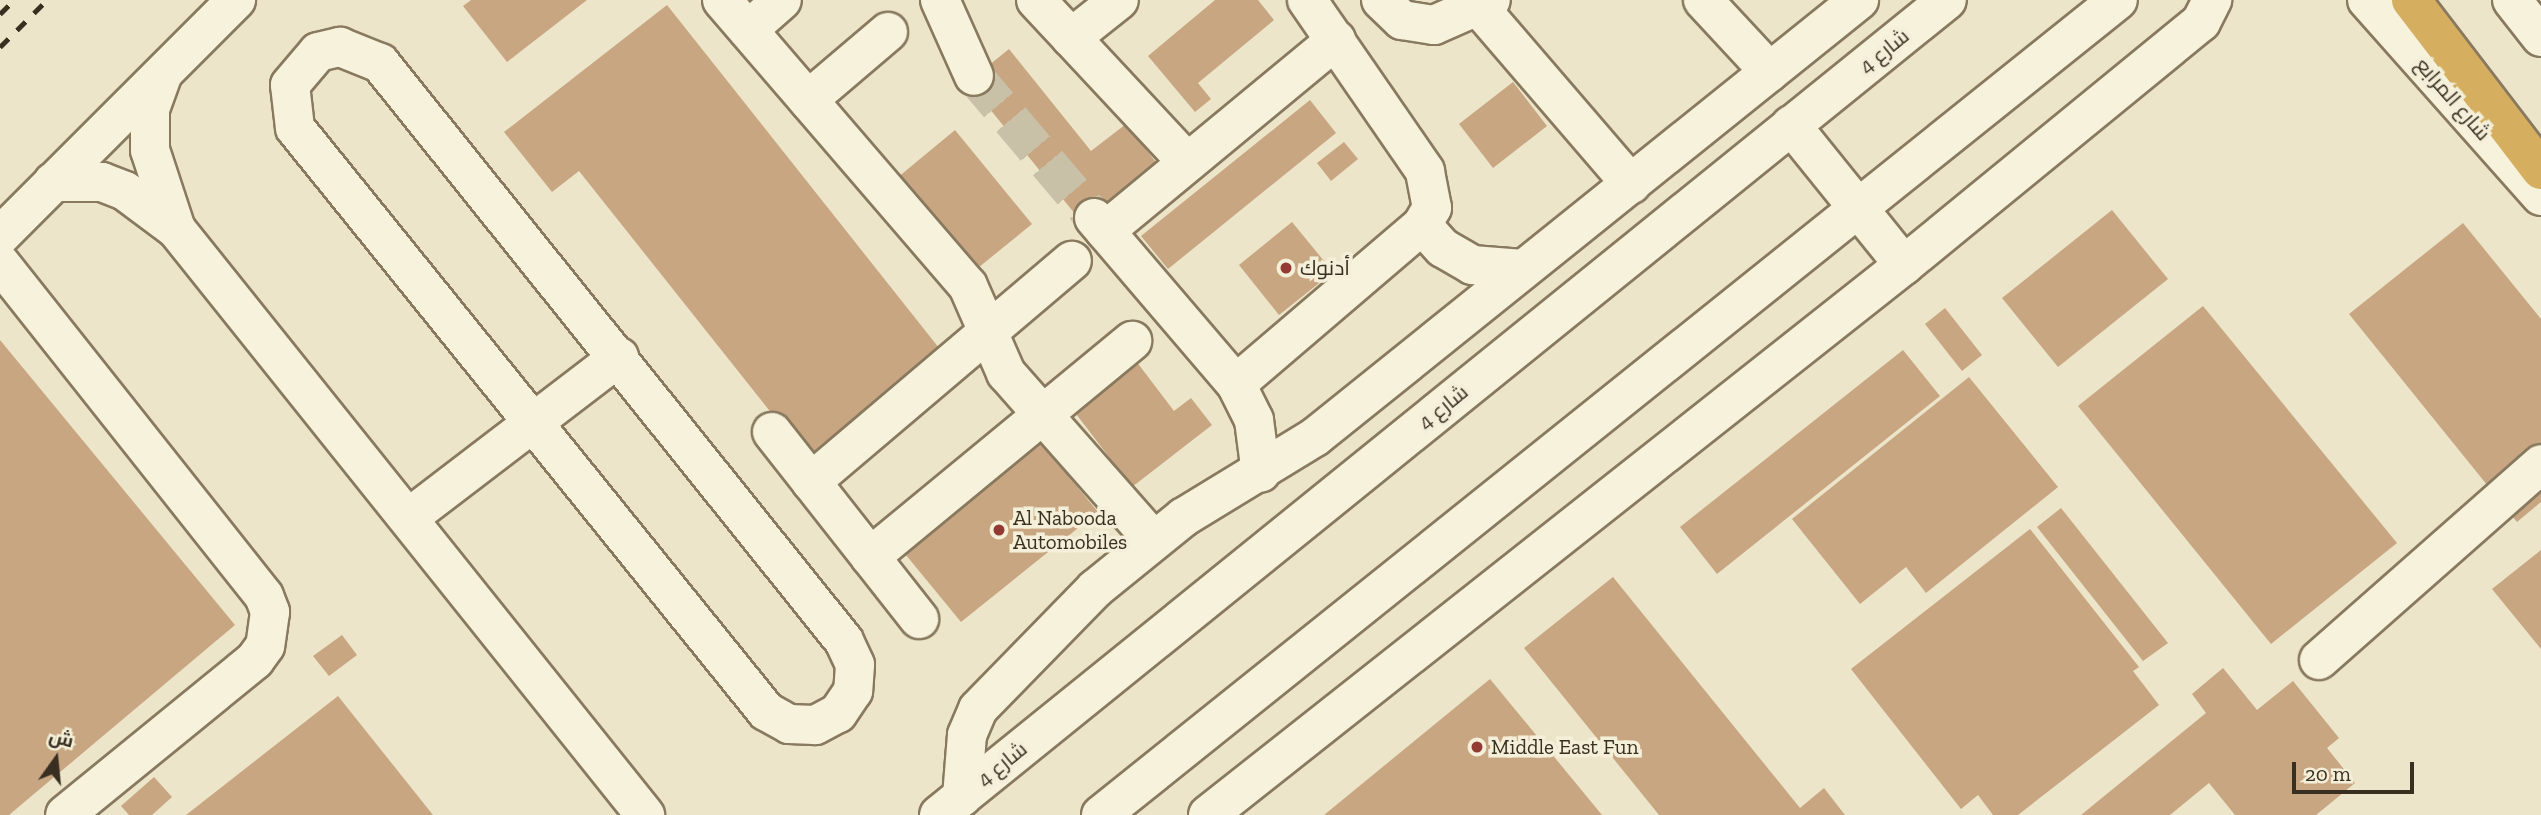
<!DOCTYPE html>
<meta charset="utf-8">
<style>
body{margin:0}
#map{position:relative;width:2541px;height:815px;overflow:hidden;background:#ece5c9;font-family:"Zilla Slab",Cairo,serif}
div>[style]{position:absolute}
.building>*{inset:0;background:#c8a681}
.minor-tunnel>*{height:38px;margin-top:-19px;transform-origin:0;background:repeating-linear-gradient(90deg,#c8c1a7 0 38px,transparent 0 57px)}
.roads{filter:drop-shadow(2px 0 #88795f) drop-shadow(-2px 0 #88795f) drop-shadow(0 2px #88795f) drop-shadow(0 -2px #88795f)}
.minor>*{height:38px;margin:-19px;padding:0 19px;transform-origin:19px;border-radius:19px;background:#f7f2dc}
.highway>*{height:38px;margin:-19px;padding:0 19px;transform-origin:19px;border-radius:19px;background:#d5ae60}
.rail>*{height:5px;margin-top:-2.5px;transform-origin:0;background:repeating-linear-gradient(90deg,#392f21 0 12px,transparent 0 24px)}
.dots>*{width:19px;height:19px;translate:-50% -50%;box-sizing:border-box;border:4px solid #f4efd8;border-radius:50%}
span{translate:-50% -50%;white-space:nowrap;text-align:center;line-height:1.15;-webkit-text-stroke:7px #f4efd8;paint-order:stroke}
.street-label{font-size:21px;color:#392f21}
.poi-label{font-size:21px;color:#392f21}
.left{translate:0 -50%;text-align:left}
.north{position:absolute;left:21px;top:724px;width:70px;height:70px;-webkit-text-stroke:5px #f4efd8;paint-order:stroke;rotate:15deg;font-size:19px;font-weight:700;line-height:28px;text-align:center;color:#392f21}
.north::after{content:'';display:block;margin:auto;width:24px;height:32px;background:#392f21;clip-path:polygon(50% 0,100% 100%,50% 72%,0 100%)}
.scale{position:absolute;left:2292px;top:762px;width:122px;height:32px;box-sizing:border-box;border:4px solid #392f21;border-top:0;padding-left:9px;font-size:21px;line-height:24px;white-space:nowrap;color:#392f21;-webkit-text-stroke:5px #f4efd8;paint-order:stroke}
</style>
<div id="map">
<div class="building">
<div style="clip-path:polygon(471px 0,587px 0,507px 62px,463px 6px)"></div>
<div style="clip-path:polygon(1215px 0,1258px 0,1274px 20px,1198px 83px,1211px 99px,1195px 112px,1148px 56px)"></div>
<div style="clip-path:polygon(667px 5px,943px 353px,808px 459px,579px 171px,552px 192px,504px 132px)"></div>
<div style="clip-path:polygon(1009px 49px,1091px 151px,1126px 124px,1159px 166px,1084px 225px,968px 82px)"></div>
<div style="clip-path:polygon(1513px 82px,1547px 126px,1493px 168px,1459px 124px)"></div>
<div style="clip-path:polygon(1310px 100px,1336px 133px,1168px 269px,1141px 236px)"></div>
<div style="clip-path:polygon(955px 130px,1032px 224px,973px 272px,897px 178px)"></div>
<div style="clip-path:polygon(1344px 142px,1358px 159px,1331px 181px,1317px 163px)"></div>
<div style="clip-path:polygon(2112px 210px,2168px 279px,2058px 367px,2002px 298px)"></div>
<div style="clip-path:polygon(1292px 222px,1333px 272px,1279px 315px,1239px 265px)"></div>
<div style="clip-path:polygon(2463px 223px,2541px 319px,2541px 502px,2517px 522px,2349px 314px)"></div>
<div style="clip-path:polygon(2203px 306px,2397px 543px,2271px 644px,2078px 406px)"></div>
<div style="clip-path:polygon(1945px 308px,1982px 355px,1962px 371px,1925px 324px)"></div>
<div style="clip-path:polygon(0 340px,235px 625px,9px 815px,0 815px)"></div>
<div style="clip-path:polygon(1903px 350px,1940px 396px,1717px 574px,1680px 527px)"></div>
<div style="clip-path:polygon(1136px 361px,1174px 411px,1191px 398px,1212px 425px,1132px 487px,1073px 410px)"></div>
<div style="clip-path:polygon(1969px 377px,2058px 487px,1926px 593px,1906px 567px,1860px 604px,1792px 519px)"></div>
<div style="clip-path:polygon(1037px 438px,1098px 512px,961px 622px,901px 549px)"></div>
<div style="clip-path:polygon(2061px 508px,2168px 643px,2143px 661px,2037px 527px)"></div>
<div style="clip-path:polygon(2030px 529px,2139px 667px,2133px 671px,2159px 705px,2018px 815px,1993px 815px,1978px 795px,1961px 809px,1851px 669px)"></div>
<div style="clip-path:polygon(2541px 550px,2541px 649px,2492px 589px)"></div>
<div style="clip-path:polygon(1613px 577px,1800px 808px,1824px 788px,1845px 815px,1659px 815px,1524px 648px)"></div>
<div style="clip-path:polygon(342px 635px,357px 655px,329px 676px,313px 656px)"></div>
<div style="clip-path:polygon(2223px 668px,2257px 710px,2293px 681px,2339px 738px,2327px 748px,2355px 783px,2316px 815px,2235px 815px,2209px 783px,2170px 815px,2081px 815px,2206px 713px,2192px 694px)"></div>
<div style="clip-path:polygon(1490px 679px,1602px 815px,1324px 815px)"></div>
<div style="clip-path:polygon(338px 696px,433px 815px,186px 815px)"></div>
<div style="clip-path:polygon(154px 777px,172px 797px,152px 815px,129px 815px,121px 806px)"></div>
</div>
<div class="minor-tunnel">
<div style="left:974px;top:76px;width:186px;rotate:49.8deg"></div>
</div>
<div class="roads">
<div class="minor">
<div style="left:722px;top:0;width:377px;rotate:49.3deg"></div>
<div style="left:968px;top:286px;width:95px;rotate:66.4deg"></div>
<div style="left:1006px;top:373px;width:222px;rotate:48.6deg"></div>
<div style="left:940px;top:0;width:83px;rotate:65.9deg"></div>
<div style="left:1036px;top:0;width:221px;rotate:47deg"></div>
<div style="left:1381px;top:0;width:29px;rotate:44deg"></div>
<div style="left:1402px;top:20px;width:32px;rotate:9deg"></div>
<div style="left:1434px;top:25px;width:62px;rotate:-23.7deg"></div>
<div style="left:1703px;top:0;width:98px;rotate:47.1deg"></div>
<div style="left:2367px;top:0;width:262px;rotate:48.4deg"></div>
<div style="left:2512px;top:0;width:47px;rotate:51.9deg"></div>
<div style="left:1478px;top:6px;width:235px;rotate:49.3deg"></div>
<div style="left:748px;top:30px;width:45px;rotate:-41.4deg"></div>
<div style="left:1071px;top:38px;width:61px;rotate:-38.4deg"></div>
<div style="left:340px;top:47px;width:43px;rotate:21.8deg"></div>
<div style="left:380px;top:63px;width:741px;rotate:51.24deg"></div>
<div style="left:844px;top:641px;width:26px;rotate:65deg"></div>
<div style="left:855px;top:665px;width:26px;rotate:94deg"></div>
<div style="left:853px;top:691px;width:27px;rotate:124deg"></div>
<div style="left:838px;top:713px;width:26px;rotate:152deg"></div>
<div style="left:815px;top:725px;width:26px;rotate:-178deg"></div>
<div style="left:789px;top:724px;width:26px;rotate:-151deg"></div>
<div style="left:766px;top:711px;width:749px;rotate:-128.93deg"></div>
<div style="left:295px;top:128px;width:43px;rotate:-96.6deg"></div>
<div style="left:290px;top:85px;width:43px;rotate:-49.7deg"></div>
<div style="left:318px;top:52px;width:23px;rotate:-13deg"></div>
<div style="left:162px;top:76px;width:35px;rotate:110deg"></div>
<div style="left:150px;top:109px;width:41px;rotate:90deg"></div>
<div style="left:150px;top:150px;width:83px;rotate:71.8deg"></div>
<div style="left:808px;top:100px;width:105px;rotate:-40.4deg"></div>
<div style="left:1791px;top:125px;width:180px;rotate:51.1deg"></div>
<div style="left:53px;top:182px;width:49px"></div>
<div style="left:102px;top:182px;width:25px;rotate:21deg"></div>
<div style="left:125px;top:191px;width:64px;rotate:36.7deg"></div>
<div style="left:176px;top:229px;width:751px;rotate:51.33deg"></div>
<div style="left:1094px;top:218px;width:218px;rotate:49.5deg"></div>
<div style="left:1236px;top:384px;width:40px;rotate:63.4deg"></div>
<div style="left:1254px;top:420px;width:53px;rotate:82.5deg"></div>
<div style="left:1422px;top:225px;width:31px;rotate:48deg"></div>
<div style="left:1443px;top:248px;width:34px;rotate:30deg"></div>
<div style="left:1472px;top:265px;width:51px;rotate:4.5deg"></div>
<div style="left:1105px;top:231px;width:300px;rotate:-39.6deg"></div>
<div style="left:0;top:236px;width:334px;rotate:-45deg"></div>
<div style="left:0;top:263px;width:425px;rotate:51.6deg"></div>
<div style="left:264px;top:596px;width:17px;rotate:69deg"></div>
<div style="left:270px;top:612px;width:34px;rotate:98deg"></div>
<div style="left:265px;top:646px;width:17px;rotate:126deg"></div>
<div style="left:255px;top:660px;width:245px;rotate:140.8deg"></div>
<div style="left:1236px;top:384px;width:245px;rotate:-40.5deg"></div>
<div style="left:1422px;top:225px;width:20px;rotate:-60deg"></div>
<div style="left:1432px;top:208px;width:38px;rotate:-101deg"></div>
<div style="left:1425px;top:171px;width:208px;rotate:-124.6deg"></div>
<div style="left:772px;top:432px;width:238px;rotate:51.8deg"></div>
<div style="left:811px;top:482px;width:342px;rotate:-40.3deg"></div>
<div style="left:411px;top:516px;width:262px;rotate:-37.4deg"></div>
<div style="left:870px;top:557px;width:340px;rotate:-39.5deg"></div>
<div style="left:2319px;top:660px;width:296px;rotate:-41.4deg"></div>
<div style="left:962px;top:797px;width:62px;rotate:-85.4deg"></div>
<div style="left:967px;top:735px;width:28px;rotate:-67deg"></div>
<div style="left:978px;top:709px;width:168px;rotate:-45.7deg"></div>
<div style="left:1095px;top:589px;width:114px;rotate:-39deg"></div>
<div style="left:1184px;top:517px;width:153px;rotate:-31.4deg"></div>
<div style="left:1315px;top:437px;width:698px;rotate:-38.78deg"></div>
<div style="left:939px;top:815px;width:1296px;rotate:-38.96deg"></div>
<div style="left:1101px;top:815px;width:1303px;rotate:-38.71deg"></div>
<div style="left:1208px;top:815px;width:887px;rotate:-38.32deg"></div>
<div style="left:1904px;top:265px;width:384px;rotate:-39.3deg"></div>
<div style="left:2201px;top:22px;width:25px;rotate:-63deg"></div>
</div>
<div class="highway">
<div style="left:2411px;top:0;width:214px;rotate:52.6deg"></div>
</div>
</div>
<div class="rail">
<div style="left:0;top:14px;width:20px;rotate:-45deg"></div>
<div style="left:0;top:47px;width:66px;rotate:-45deg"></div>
</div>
<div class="dots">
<div style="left:1286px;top:268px;background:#933b32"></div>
<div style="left:999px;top:530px;background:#933b32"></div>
<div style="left:1477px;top:747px;background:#933b32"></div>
</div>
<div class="street-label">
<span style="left:1884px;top:51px;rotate:-39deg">شارع 4</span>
<span style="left:2453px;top:99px;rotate:49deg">شارع المرابع</span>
<span style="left:1443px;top:407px;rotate:-39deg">شارع 4</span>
<span style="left:1002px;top:764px;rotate:-39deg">شارع 4</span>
</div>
<div class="poi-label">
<span class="left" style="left:1300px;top:268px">أدنوك</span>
<span class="left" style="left:1013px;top:530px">Al Nabooda<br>Automobiles</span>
<span class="left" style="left:1491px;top:747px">Middle East Fun</span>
</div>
<div class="north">ش</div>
<div class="scale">20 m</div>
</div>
